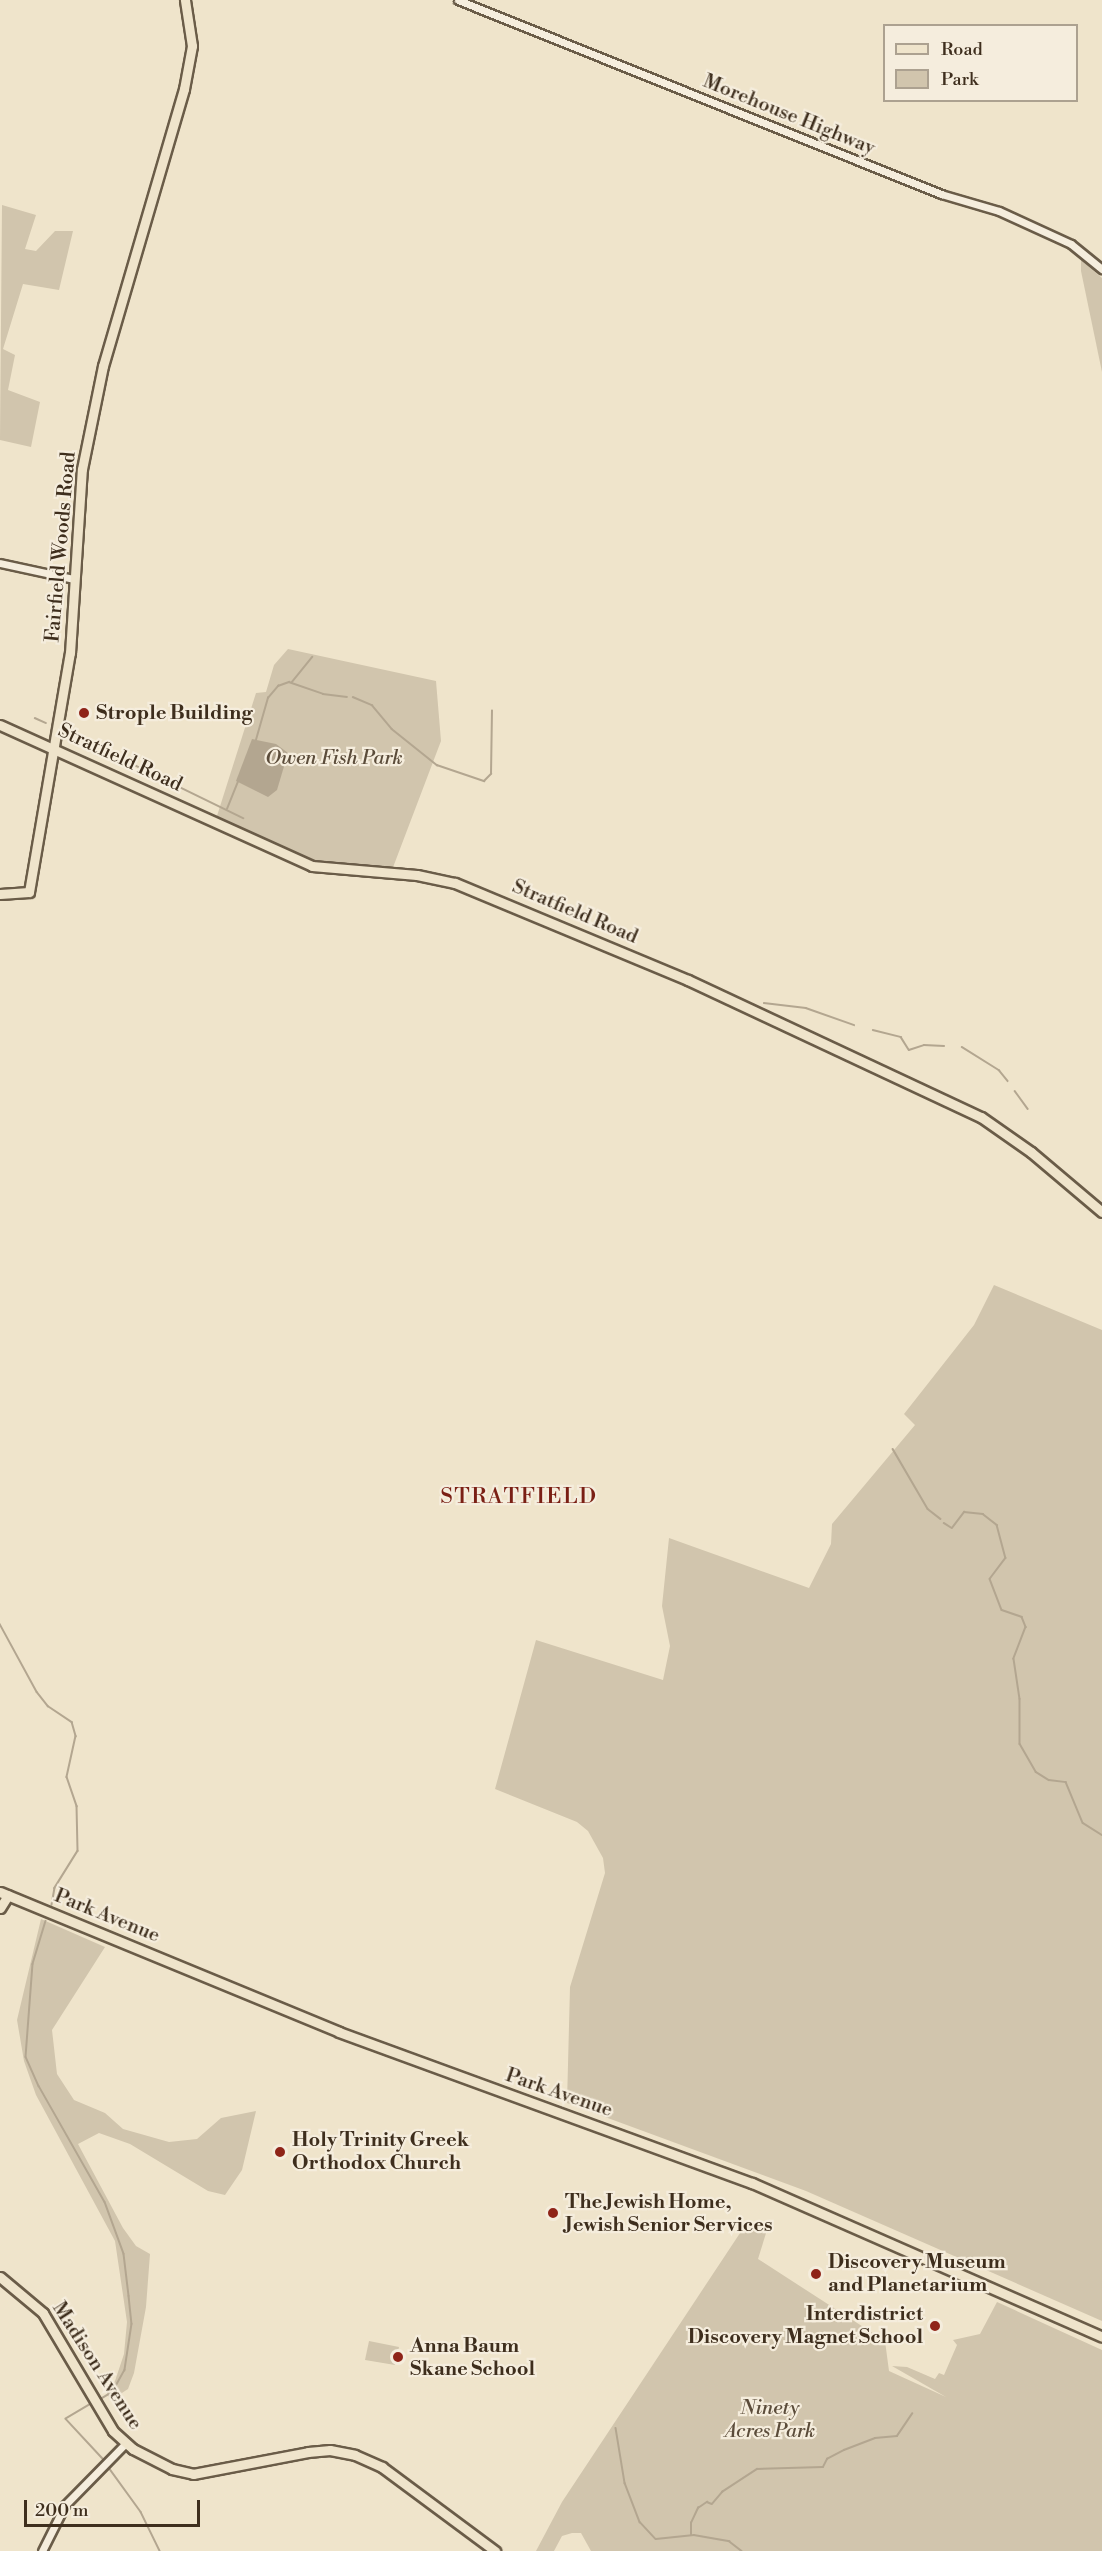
<!DOCTYPE html>
<style>
body{margin:0}
#map{position:relative;width:1102px;height:2551px;overflow:hidden;background:#efe4cb;font-family:"Libre Bodoni",serif}
div>[style]{position:absolute}
.green>*{inset:0;background:#d1c5ad}
.water>*{inset:0;background:#b3a690}
.stream>*{height:1.5px;margin:-0.75px;padding:0 0.75px;transform-origin:0.75px;border-radius:0.75px;background:#b3a690}
.roads{filter:drop-shadow(2px 0 #6a5c48) drop-shadow(-2px 0 #6a5c48) drop-shadow(0 2px #6a5c48) drop-shadow(0 -2px #6a5c48)}
.minor>*{height:7px;margin:-3.5px;padding:0 3.5px;transform-origin:3.5px;border-radius:3.5px;background:#f5eddd}
.major>*{height:9px;margin:-4.5px;padding:0 4.5px;transform-origin:4.5px;border-radius:4.5px;background:#efe4cb}
.dots>*{width:16px;height:16px;translate:-50% -50%;box-sizing:border-box;border:3px solid #f5eddd;border-radius:50%}
span{translate:-50% -50%;white-space:nowrap;text-align:center;line-height:1.15;-webkit-text-stroke:4.5px #f5eddd;paint-order:stroke}
.street-label{font-size:20px;color:#3e2e1d}
.poi-label{font-size:20px;color:#3e2e1d;font-weight:700}
.left{translate:0 -50%;text-align:left}
.right{translate:-100% -50%;text-align:right}
.park-label{font-size:20px;color:#5b4c3a;font-style:italic}
.quarter-label{font-size:22px;color:#7a1f14;letter-spacing:1.5px}
.legend{position:absolute;left:883px;top:24px;width:195px;height:78px;box-sizing:border-box;background:#f5eddd;border:2px solid #aca190;margin:0;padding:8px 10px;list-style:none;font-size:18px;color:#3e2e1d}
.legend li{display:flex;align-items:center;gap:12px;height:30px}
.legend b{width:30px;border:2px solid #aca190}
.scale{position:absolute;left:24px;top:2500px;width:176px;height:27px;box-sizing:border-box;border:3px solid #3e2e1d;border-top:0;padding-left:8px;font-size:18px;line-height:21px;white-space:nowrap;color:#3e2e1d;-webkit-text-stroke:4px #f5eddd;paint-order:stroke}
</style>
<div id="map">
<div class="green">
<div style="clip-path:polygon(2px 205px,36px 215px,25px 249px,36px 251px,55px 231px,73px 231px,59px 290px,23px 284px,3px 349px,15px 355px,8px 390px,40px 402px,31px 447px,0 440px)"></div>
<div style="clip-path:polygon(1081px 260px,1102px 278px,1102px 372px,1081px 271px)"></div>
<div style="clip-path:polygon(288px 649px,436px 681px,441px 741px,392px 870px,307px 860px,216px 819px,256px 693px,266px 692px,274px 665px)"></div>
<div style="clip-path:polygon(994px 1285px,1102px 1330px,1102px 2321px,806px 2191px,567px 2103px,570px 1987px,605px 1873px,603px 1858px,588px 1831px,577px 1822px,495px 1789px,536px 1640px,663px 1680px,670px 1646px,662px 1606px,669px 1538px,809px 1588px,831px 1544px,832px 1524px,915px 1425px,904px 1414px,974px 1325px)"></div>
<div style="clip-path:polygon(41px 1919px,105px 1947px,52px 2030px,57px 2074px,74px 2100px,105px 2113px,123px 2129px,169px 2142px,197px 2139px,221px 2118px,256px 2111px,242px 2170px,225px 2195px,208px 2191px,130px 2144px,99px 2133px,78px 2144px,123px 2228px,136px 2246px,150px 2254px,146px 2307px,134px 2373px,128px 2389px,111px 2400px,106px 2392px,115px 2381px,124px 2354px,127px 2322px,115px 2241px,36px 2095px,24px 2061px,17px 2020px)"></div>
<div style="clip-path:polygon(746px 2224px,767px 2230px,758px 2259px,885px 2341px,889px 2371px,946px 2397px,892px 2366px,907px 2367px,935px 2379px,939px 2373px,944px 2375px,957px 2345px,953px 2340px,980px 2334px,997px 2302px,1102px 2350px,1102px 2551px,591px 2551px,581px 2533px,572px 2533px,562px 2536px,554px 2551px,536px 2551px,562px 2502px)"></div>
<div style="clip-path:polygon(369px 2341px,399px 2347px,395px 2365px,365px 2360px)"></div>
</div>
<div class="water">
<div style="clip-path:polygon(252px 739px,276px 744px,288px 753px,277px 790px,268px 797px,236px 781px)"></div>
</div>
<div class="stream">
<div style="left:292px;top:682px;width:32px;rotate:-51deg"></div>
<div style="left:353px;top:697px;width:21px;rotate:23deg"></div>
<div style="left:372px;top:705px;width:31px;rotate:50deg"></div>
<div style="left:392px;top:729px;width:58px;rotate:38.7deg"></div>
<div style="left:437px;top:765px;width:50px;rotate:18.8deg"></div>
<div style="left:484px;top:781px;width:10px;rotate:-45deg"></div>
<div style="left:491px;top:774px;width:63px;rotate:-89.1deg"></div>
<div style="left:35px;top:718px;width:12px;rotate:24deg"></div>
<div style="left:256px;top:740px;width:44px;rotate:-74.1deg"></div>
<div style="left:268px;top:698px;width:16px;rotate:-50deg"></div>
<div style="left:278px;top:686px;width:12px;rotate:-20deg"></div>
<div style="left:289px;top:682px;width:36px;rotate:19deg"></div>
<div style="left:323px;top:694px;width:24px;rotate:7deg"></div>
<div style="left:114px;top:755px;width:144px;rotate:26deg"></div>
<div style="left:227px;top:809px;width:29px;rotate:-68deg"></div>
<div style="left:764px;top:1003px;width:42px;rotate:6.8deg"></div>
<div style="left:806px;top:1008px;width:51px;rotate:19.5deg"></div>
<div style="left:873px;top:1030px;width:29px;rotate:14deg"></div>
<div style="left:901px;top:1037px;width:15px;rotate:58deg"></div>
<div style="left:909px;top:1050px;width:16px;rotate:-18deg"></div>
<div style="left:924px;top:1045px;width:20px;rotate:3deg"></div>
<div style="left:962px;top:1047px;width:44px;rotate:31.9deg"></div>
<div style="left:999px;top:1070px;width:14px;rotate:51deg"></div>
<div style="left:1015px;top:1091px;width:22px;rotate:54deg"></div>
<div style="left:893px;top:1449px;width:69px;rotate:59.7deg"></div>
<div style="left:928px;top:1509px;width:16px;rotate:38deg"></div>
<div style="left:944px;top:1523px;width:9px;rotate:32deg"></div>
<div style="left:952px;top:1528px;width:20px;rotate:-53deg"></div>
<div style="left:964px;top:1512px;width:19px;rotate:6deg"></div>
<div style="left:983px;top:1514px;width:18px;rotate:38deg"></div>
<div style="left:997px;top:1525px;width:34px;rotate:75deg"></div>
<div style="left:1006px;top:1558px;width:26px;rotate:127deg"></div>
<div style="left:990px;top:1579px;width:33px;rotate:69deg"></div>
<div style="left:1002px;top:1610px;width:21px;rotate:19deg"></div>
<div style="left:1022px;top:1617px;width:11px;rotate:68deg"></div>
<div style="left:1026px;top:1627px;width:34px;rotate:111deg"></div>
<div style="left:1014px;top:1659px;width:40px;rotate:81.5deg"></div>
<div style="left:1020px;top:1699px;width:45px;rotate:90deg"></div>
<div style="left:1020px;top:1744px;width:32px;rotate:60deg"></div>
<div style="left:1036px;top:1772px;width:15px;rotate:32deg"></div>
<div style="left:1049px;top:1780px;width:17px;rotate:7deg"></div>
<div style="left:1066px;top:1782px;width:44px;rotate:67.5deg"></div>
<div style="left:1083px;top:1823px;width:22px;rotate:32deg"></div>
<div style="left:0;top:1624px;width:77px;rotate:61.4deg"></div>
<div style="left:37px;top:1692px;width:18px;rotate:52deg"></div>
<div style="left:48px;top:1706px;width:29px;rotate:34deg"></div>
<div style="left:72px;top:1722px;width:15px;rotate:74deg"></div>
<div style="left:76px;top:1736px;width:42px;rotate:102.4deg"></div>
<div style="left:67px;top:1777px;width:31px;rotate:71deg"></div>
<div style="left:77px;top:1806px;width:45px;rotate:88.7deg"></div>
<div style="left:78px;top:1851px;width:44px;rotate:121.9deg"></div>
<div style="left:55px;top:1888px;width:17px;rotate:100deg"></div>
<div style="left:46px;top:1921px;width:45px;rotate:106.8deg"></div>
<div style="left:33px;top:1964px;width:93px;rotate:94.3deg"></div>
<div style="left:26px;top:2057px;width:32px;rotate:66deg"></div>
<div style="left:39px;top:2086px;width:133px;rotate:60.4deg"></div>
<div style="left:105px;top:2202px;width:55px;rotate:69.9deg"></div>
<div style="left:124px;top:2254px;width:42px;rotate:83.2deg"></div>
<div style="left:129px;top:2296px;width:28px;rotate:84deg"></div>
<div style="left:132px;top:2324px;width:47px;rotate:98.7deg"></div>
<div style="left:125px;top:2370px;width:25px;rotate:119deg"></div>
<div style="left:113px;top:2392px;width:17px;rotate:149deg"></div>
<div style="left:91px;top:2404px;width:29px;rotate:149deg"></div>
<div style="left:66px;top:2419px;width:57px;rotate:47.1deg"></div>
<div style="left:616px;top:2428px;width:56px;rotate:80.7deg"></div>
<div style="left:625px;top:2483px;width:42px;rotate:69deg"></div>
<div style="left:640px;top:2522px;width:23px;rotate:47deg"></div>
<div style="left:656px;top:2539px;width:38px;rotate:-6deg"></div>
<div style="left:694px;top:2535px;width:36px;rotate:10deg"></div>
<div style="left:729px;top:2541px;width:16px;rotate:38deg"></div>
<div style="left:107px;top:2465px;width:58px;rotate:54.1deg"></div>
<div style="left:141px;top:2512px;width:43px;rotate:64deg"></div>
<div style="left:691px;top:2535px;width:12px;rotate:-90deg"></div>
<div style="left:691px;top:2523px;width:17px;rotate:-65deg"></div>
<div style="left:698px;top:2508px;width:11px;rotate:-34deg"></div>
<div style="left:707px;top:2502px;width:5px;rotate:22deg"></div>
<div style="left:712px;top:2504px;width:16px;rotate:-50deg"></div>
<div style="left:722px;top:2492px;width:42px;rotate:-33.3deg"></div>
<div style="left:757px;top:2469px;width:66px;rotate:-1.7deg"></div>
<div style="left:823px;top:2467px;width:9px;rotate:-63deg"></div>
<div style="left:827px;top:2459px;width:19px;rotate:-28deg"></div>
<div style="left:844px;top:2450px;width:33px;rotate:-21deg"></div>
<div style="left:875px;top:2438px;width:22px;rotate:-5deg"></div>
<div style="left:897px;top:2436px;width:27px;rotate:-56deg"></div>
</div>
<div class="roads">
<div class="minor">
<div style="left:458px;top:0;width:521px;rotate:21.88deg"></div>
<div style="left:941px;top:194px;width:60px;rotate:16.3deg"></div>
<div style="left:999px;top:211px;width:79px;rotate:24.6deg"></div>
<div style="left:1071px;top:244px;width:40px;rotate:39deg"></div>
<div style="left:0;top:563px;width:76px;rotate:12.2deg"></div>
<div style="left:42px;top:2551px;width:51px;rotate:-63.4deg"></div>
<div style="left:65px;top:2505px;width:86px;rotate:-45.5deg"></div>
</div>
<div class="major">
<div style="left:0;top:725px;width:342px;rotate:24.3deg"></div>
<div style="left:312px;top:866px;width:105px;rotate:4.9deg"></div>
<div style="left:417px;top:875px;width:39px;rotate:12deg"></div>
<div style="left:455px;top:883px;width:252px;rotate:22.6deg"></div>
<div style="left:688px;top:980px;width:323px;rotate:25.1deg"></div>
<div style="left:981px;top:1117px;width:61px;rotate:35deg"></div>
<div style="left:1031px;top:1152px;width:93px;rotate:40.2deg"></div>
<div style="left:0;top:894px;width:29px;rotate:-4deg"></div>
<div style="left:29px;top:892px;width:242px;rotate:-80.3deg"></div>
<div style="left:70px;top:653px;width:184px;rotate:-86.3deg"></div>
<div style="left:82px;top:469px;width:105px;rotate:-78.5deg"></div>
<div style="left:103px;top:366px;width:289px;rotate:-73.7deg"></div>
<div style="left:184px;top:89px;width:44px;rotate:-79.5deg"></div>
<div style="left:192px;top:46px;width:47px;rotate:-98.7deg"></div>
<div style="left:0;top:1892px;width:367px;rotate:22.4deg"></div>
<div style="left:339px;top:2032px;width:440px;rotate:20.1deg"></div>
<div style="left:752px;top:2183px;width:382px;rotate:23.7deg"></div>
<div style="left:0;top:1908px;width:15px;rotate:-58deg"></div>
<div style="left:0;top:2277px;width:56px;rotate:39.9deg"></div>
<div style="left:43px;top:2313px;width:137px;rotate:59.3deg"></div>
<div style="left:113px;top:2431px;width:27px;rotate:42deg"></div>
<div style="left:133px;top:2449px;width:44px;rotate:27.1deg"></div>
<div style="left:172px;top:2469px;width:22px;rotate:13deg"></div>
<div style="left:193px;top:2474px;width:117px;rotate:-10.8deg"></div>
<div style="left:308px;top:2452px;width:22px;rotate:-5deg"></div>
<div style="left:330px;top:2450px;width:25px;rotate:11deg"></div>
<div style="left:355px;top:2455px;width:30px;rotate:24deg"></div>
<div style="left:382px;top:2467px;width:141px;rotate:36.6deg"></div>
</div>
</div>
<div class="dots">
<div style="left:84px;top:713px;background:#8f2418"></div>
<div style="left:280px;top:2152px;background:#8f2418"></div>
<div style="left:553px;top:2213px;background:#8f2418"></div>
<div style="left:816px;top:2274px;background:#8f2418"></div>
<div style="left:935px;top:2326px;background:#8f2418"></div>
<div style="left:398px;top:2357px;background:#8f2418"></div>
</div>
<div class="street-label">
<span style="left:789px;top:115px;rotate:22deg">Morehouse Highway</span>
<span style="left:61px;top:547px;rotate:-85deg">Fairfield Woods Road</span>
<span style="left:120px;top:758px;rotate:25deg">Stratfield Road</span>
<span style="left:575px;top:912px;rotate:23deg">Stratfield Road</span>
<span style="left:107px;top:1916px;rotate:22deg">Park Avenue</span>
<span style="left:559px;top:2093px;rotate:19deg">Park Avenue</span>
<span style="left:97px;top:2366px;rotate:57deg">Madison Avenue</span>
</div>
<div class="poi-label">
<span class="left" style="left:96px;top:713px">Strople Building</span>
<span class="left" style="left:292px;top:2152px">Holy Trinity Greek<br>Orthodox Church</span>
<span class="left" style="left:565px;top:2214px">The Jewish Home,<br>Jewish Senior Services</span>
<span class="left" style="left:828px;top:2274px">Discovery Museum<br>and Planetarium</span>
<span class="right" style="left:923px;top:2326px">Interdistrict<br>Discovery Magnet School</span>
<span class="left" style="left:410px;top:2358px">Anna Baum<br>Skane School</span>
</div>
<div class="park-label">
<span style="left:334px;top:758px">Owen Fish Park</span>
<span style="left:770px;top:2420px">Ninety<br>Acres Park</span>
</div>
<div class="quarter-label">
<span style="left:519px;top:1497px">STRATFIELD</span>
</div>
<ul class="legend">
<li><b style="height:8px;background:#efe4cb"></b>Road</li>
<li><b style="height:16px;background:#d1c5ad"></b>Park</li>
</ul>
<div class="scale">200 m</div>
</div>
